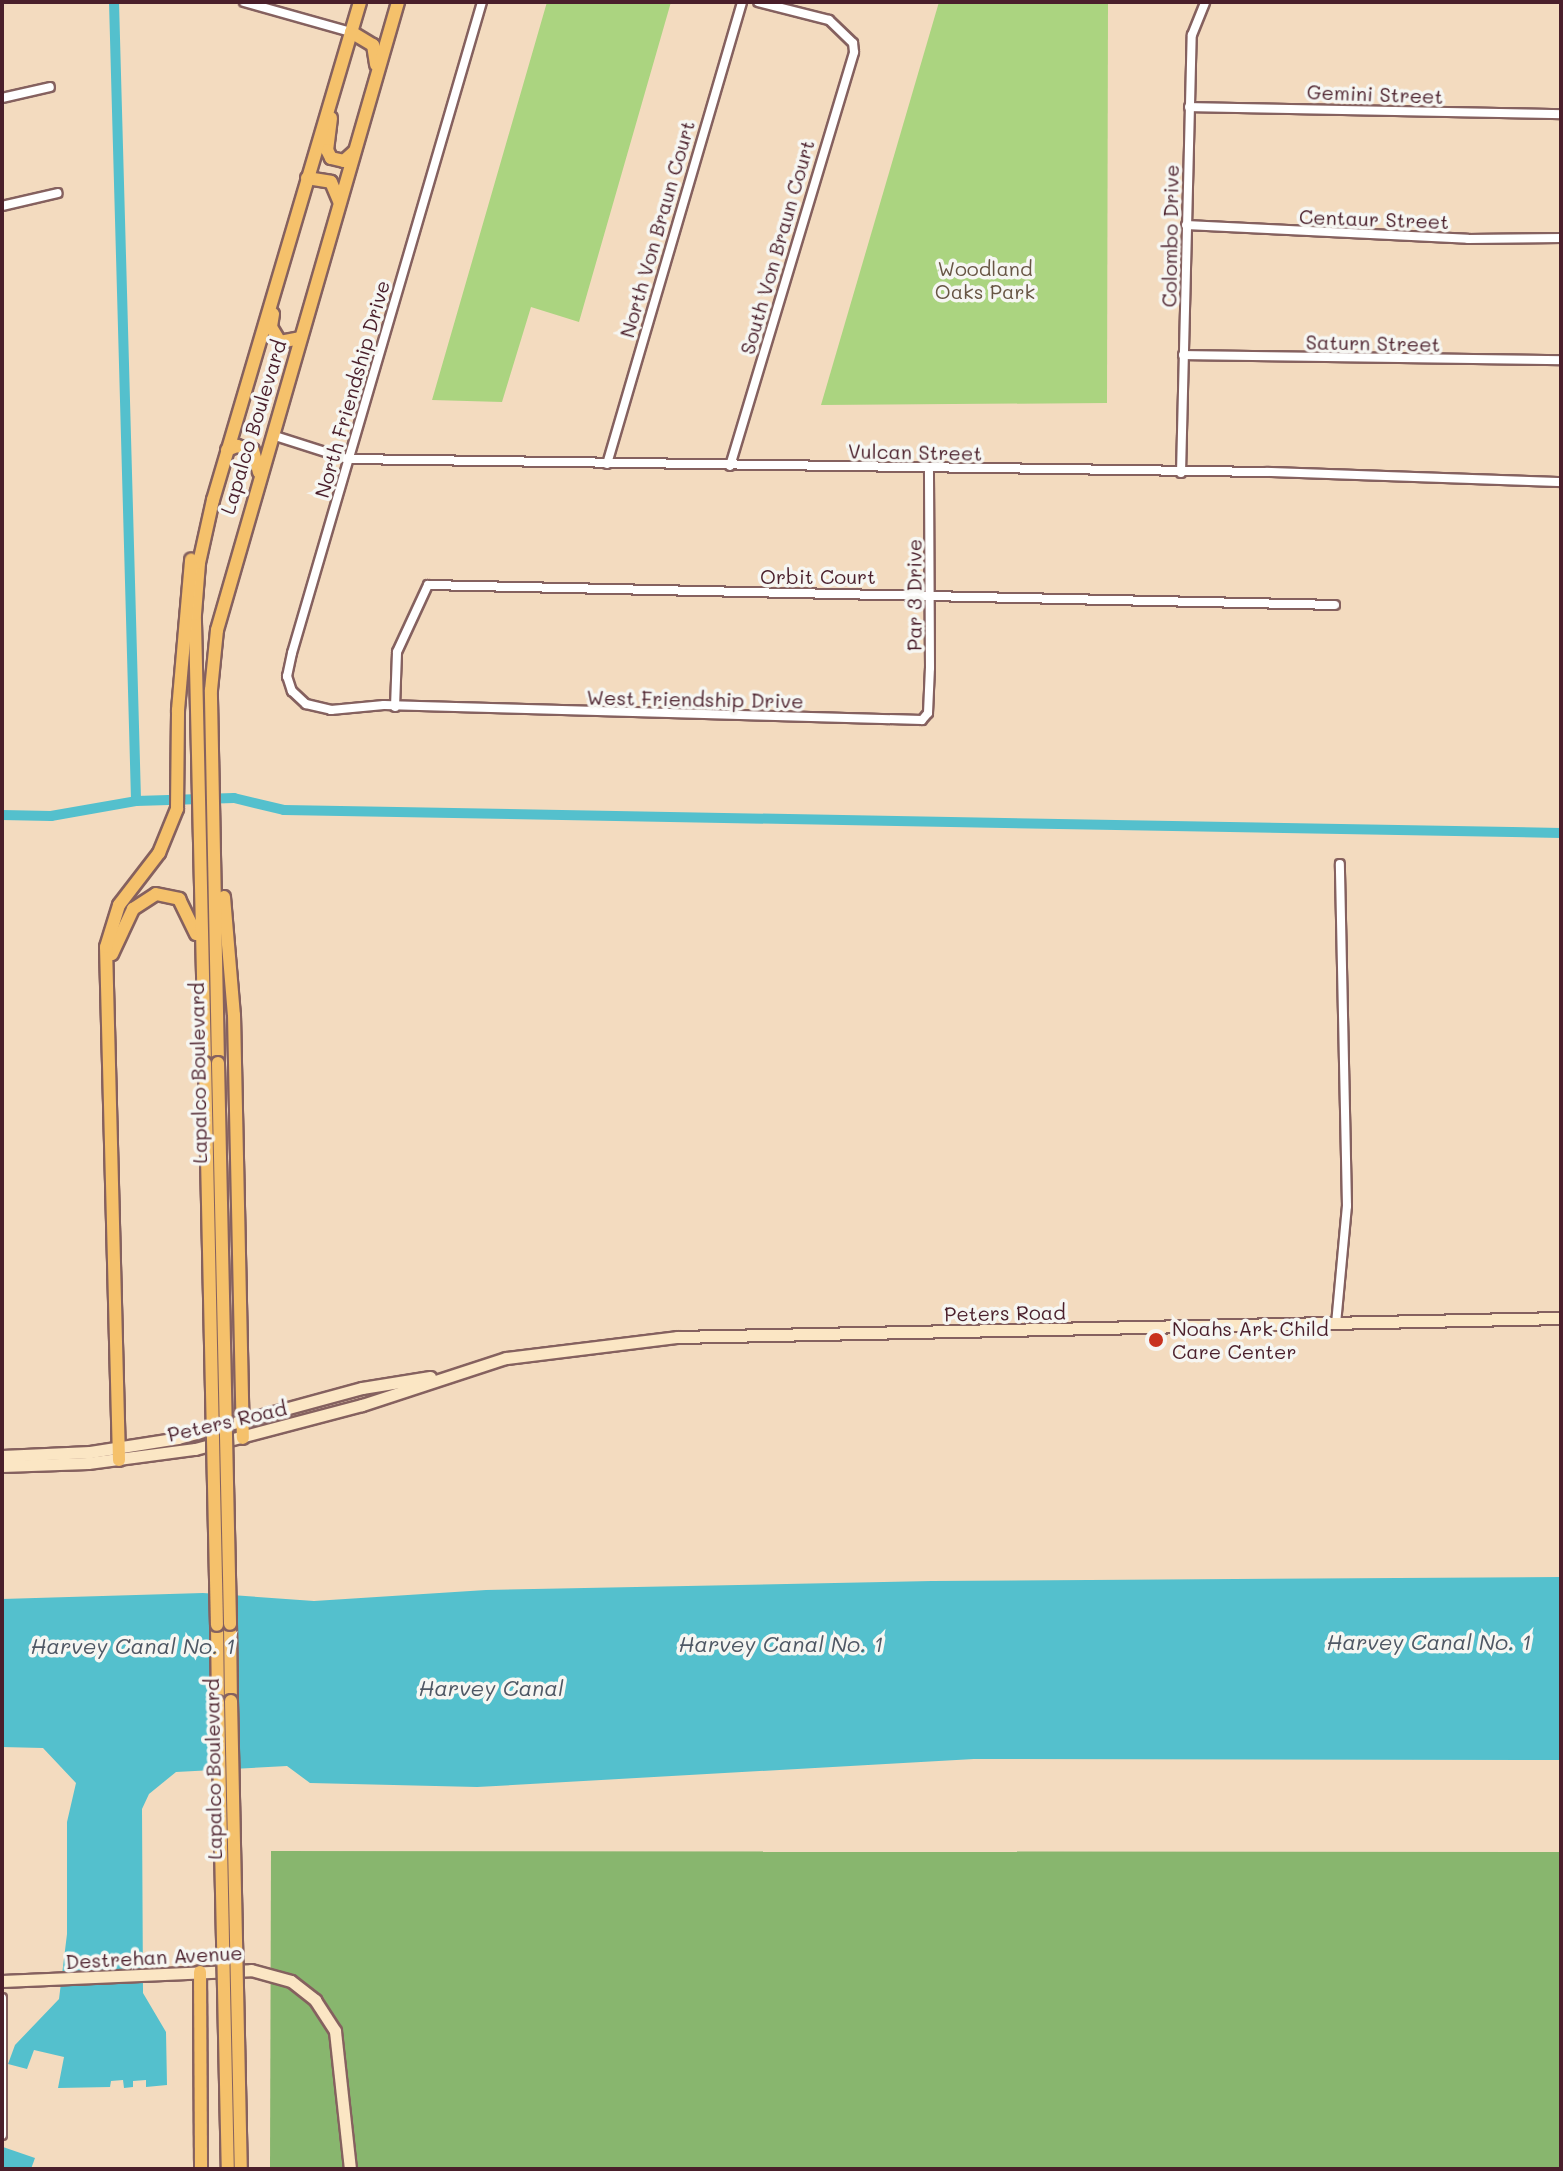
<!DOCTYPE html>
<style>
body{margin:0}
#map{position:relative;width:1563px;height:2171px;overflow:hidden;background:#f3dbbf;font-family:Mali,sans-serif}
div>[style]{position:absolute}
.green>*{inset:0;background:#abd480}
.forest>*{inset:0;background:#88b66e}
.water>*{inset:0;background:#54c0cd}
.canal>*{height:10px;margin:-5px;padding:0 5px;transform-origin:5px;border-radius:5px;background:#54c0cd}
.roads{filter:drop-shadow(2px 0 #85615f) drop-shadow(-2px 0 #85615f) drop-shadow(0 2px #85615f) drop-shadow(0 -2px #85615f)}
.minor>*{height:8px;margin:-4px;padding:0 4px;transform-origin:4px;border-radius:4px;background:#fff}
.secondary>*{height:11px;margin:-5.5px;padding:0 5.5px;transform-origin:5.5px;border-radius:5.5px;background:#fbe6c4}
.primary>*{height:12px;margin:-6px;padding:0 6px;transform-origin:6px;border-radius:6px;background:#f5c16b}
.bridges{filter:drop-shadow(2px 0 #85615f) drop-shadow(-2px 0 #85615f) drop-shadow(0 2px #85615f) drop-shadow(0 -2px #85615f)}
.primary-bridge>*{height:12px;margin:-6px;padding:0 6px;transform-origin:6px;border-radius:6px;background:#f5c16b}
.dots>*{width:22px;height:22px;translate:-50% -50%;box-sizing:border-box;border:4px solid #f6f6f2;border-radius:50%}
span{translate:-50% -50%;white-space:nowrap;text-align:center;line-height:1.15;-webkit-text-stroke:7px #f6f6f2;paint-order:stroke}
.street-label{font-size:20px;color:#4a1f2b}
.park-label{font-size:20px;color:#675544}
.poi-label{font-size:20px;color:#4a1f2b}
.left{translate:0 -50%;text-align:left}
.water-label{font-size:22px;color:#4e5764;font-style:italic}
.frame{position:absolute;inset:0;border:4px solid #4a1f2b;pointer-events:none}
</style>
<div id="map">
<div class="green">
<div style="clip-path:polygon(547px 2px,671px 2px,579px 322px,531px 307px,502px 402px,432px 400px)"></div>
<div style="clip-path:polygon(939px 2px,1108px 2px,1107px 403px,821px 405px)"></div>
</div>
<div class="forest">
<div style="clip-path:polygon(271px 1851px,1561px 1852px,1561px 2169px,270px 2169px)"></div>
</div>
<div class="water">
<div style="clip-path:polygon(1561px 1577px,1561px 1760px,974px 1759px,477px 1787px,310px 1783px,287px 1766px,176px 1772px,149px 1794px,142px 1809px,143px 1993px,166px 2032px,167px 2085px,146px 2087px,146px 2080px,133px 2081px,133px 2087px,124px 2088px,123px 2080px,111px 2081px,110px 2087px,58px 2088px,64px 2057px,34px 2050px,27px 2069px,8px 2064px,15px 2045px,59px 1999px,67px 1934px,67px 1822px,76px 1783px,43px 1748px,2px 1747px,2px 1599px,203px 1593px,314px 1601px,486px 1590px,932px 1581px)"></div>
<div style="clip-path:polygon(3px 2147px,35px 2158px,31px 2169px,2px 2169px)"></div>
</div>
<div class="canal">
<div style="left:114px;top:2px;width:799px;rotate:88.42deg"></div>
<div style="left:2px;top:815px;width:49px;rotate:1.2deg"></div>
<div style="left:51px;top:816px;width:86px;rotate:-10deg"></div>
<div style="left:136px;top:801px;width:98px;rotate:-1.8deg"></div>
<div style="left:234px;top:798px;width:51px;rotate:13.5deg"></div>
<div style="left:284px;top:810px;width:1277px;rotate:1.03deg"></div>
</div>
<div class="roads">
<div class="minor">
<div style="left:244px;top:2px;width:111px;rotate:15.7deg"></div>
<div style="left:482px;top:2px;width:678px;rotate:106.27deg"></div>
<div style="left:292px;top:653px;width:24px;rotate:102deg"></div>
<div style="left:287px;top:676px;width:16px;rotate:72deg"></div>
<div style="left:292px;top:691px;width:19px;rotate:43deg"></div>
<div style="left:306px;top:704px;width:26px;rotate:13deg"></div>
<div style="left:331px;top:710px;width:53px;rotate:-5.4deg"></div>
<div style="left:384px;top:705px;width:538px;rotate:1.6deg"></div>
<div style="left:922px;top:720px;width:9px;rotate:-49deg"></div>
<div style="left:928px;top:713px;width:45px;rotate:-87.5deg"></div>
<div style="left:930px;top:668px;width:200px;rotate:-90.3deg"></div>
<div style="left:2px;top:98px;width:49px;rotate:-12.9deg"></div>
<div style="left:1189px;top:107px;width:372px;rotate:1.1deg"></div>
<div style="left:2px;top:206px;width:57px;rotate:-13.1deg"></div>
<div style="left:1186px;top:225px;width:282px;rotate:2.8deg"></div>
<div style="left:1468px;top:239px;width:93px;rotate:-0.6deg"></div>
<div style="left:1183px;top:355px;width:378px;rotate:0.8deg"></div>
<div style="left:272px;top:435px;width:79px;rotate:17.7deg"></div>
<div style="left:347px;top:459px;width:921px;rotate:0.81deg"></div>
<div style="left:1268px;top:472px;width:293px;rotate:2deg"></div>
<div style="left:607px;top:464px;width:481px;rotate:-73.7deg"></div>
<div style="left:730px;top:466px;width:432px;rotate:-73.3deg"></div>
<div style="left:854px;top:52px;width:9px;rotate:-96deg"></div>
<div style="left:853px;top:43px;width:33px;rotate:-136deg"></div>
<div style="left:829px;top:20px;width:73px;rotate:-165.8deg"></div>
<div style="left:1181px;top:473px;width:438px;rotate:-88.6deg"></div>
<div style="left:1192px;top:35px;width:35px;rotate:-68deg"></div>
<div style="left:395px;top:707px;width:55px;rotate:-87.9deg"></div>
<div style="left:397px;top:652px;width:74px;rotate:-65.2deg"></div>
<div style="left:428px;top:585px;width:907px;rotate:1.26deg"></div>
<div style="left:1336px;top:1324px;width:119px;rotate:-84.7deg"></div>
<div style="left:1347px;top:1206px;width:342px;rotate:-91.2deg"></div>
<div style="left:2px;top:1998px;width:137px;rotate:90deg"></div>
</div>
<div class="secondary">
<div style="left:2px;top:1456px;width:88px;rotate:-2.6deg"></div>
<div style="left:90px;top:1452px;width:89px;rotate:-9deg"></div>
<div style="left:178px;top:1438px;width:191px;rotate:-15.2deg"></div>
<div style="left:362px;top:1388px;width:69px;rotate:-9.2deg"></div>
<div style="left:2px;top:1466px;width:86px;rotate:-2deg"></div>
<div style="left:88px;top:1463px;width:108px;rotate:-7.5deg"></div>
<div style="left:195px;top:1449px;width:173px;rotate:-14.8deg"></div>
<div style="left:362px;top:1405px;width:151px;rotate:-18.1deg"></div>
<div style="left:506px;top:1358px;width:172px;rotate:-7deg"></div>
<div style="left:677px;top:1337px;width:884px;rotate:-1.23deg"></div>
<div style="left:2px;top:1981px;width:249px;rotate:-2.5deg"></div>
<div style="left:251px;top:1970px;width:41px;rotate:15.4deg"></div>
<div style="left:291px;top:1981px;width:31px;rotate:38deg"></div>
<div style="left:315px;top:2000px;width:37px;rotate:57deg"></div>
<div style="left:335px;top:2031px;width:139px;rotate:83.8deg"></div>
</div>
<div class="primary">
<div style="left:351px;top:32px;width:26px;rotate:31deg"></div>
<div style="left:373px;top:45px;width:20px;rotate:81deg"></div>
<div style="left:331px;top:118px;width:32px;rotate:97deg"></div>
<div style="left:327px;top:150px;width:9px;rotate:63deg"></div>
<div style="left:331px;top:158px;width:13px;rotate:13deg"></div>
<div style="left:344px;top:161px;width:13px;rotate:-42deg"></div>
<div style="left:307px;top:178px;width:24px;rotate:9deg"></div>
<div style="left:331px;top:182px;width:21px;rotate:67deg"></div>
<div style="left:273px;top:314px;width:13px;rotate:99deg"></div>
<div style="left:271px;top:327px;width:17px;rotate:59deg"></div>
<div style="left:280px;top:342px;width:20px;rotate:-11deg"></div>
<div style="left:227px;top:450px;width:11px;rotate:-22deg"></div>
<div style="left:237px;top:446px;width:16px;rotate:14deg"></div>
<div style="left:253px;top:450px;width:23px;rotate:75deg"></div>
<div style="left:224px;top:897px;width:118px;rotate:85.2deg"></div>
<div style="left:234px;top:1015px;width:423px;rotate:88.8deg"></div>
<div style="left:112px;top:954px;width:50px;rotate:-65deg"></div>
<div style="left:133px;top:909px;width:27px;rotate:-33deg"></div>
<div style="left:156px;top:894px;width:24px;rotate:12deg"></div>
<div style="left:179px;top:899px;width:39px;rotate:64deg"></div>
<div style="left:205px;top:1063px;width:449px;rotate:-91.3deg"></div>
<div style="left:195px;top:614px;width:51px;rotate:-85.5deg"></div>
<div style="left:199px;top:563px;width:65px;rotate:-77.5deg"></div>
<div style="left:213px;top:500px;width:519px;rotate:-73.55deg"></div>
<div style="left:218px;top:1063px;width:373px;rotate:-91.1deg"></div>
<div style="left:211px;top:690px;width:60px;rotate:-84.3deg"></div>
<div style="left:217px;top:630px;width:654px;rotate:-73.92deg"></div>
<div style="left:119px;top:1460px;width:513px;rotate:-91.45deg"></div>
<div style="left:106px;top:947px;width:44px;rotate:-72.8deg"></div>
<div style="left:119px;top:905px;width:66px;rotate:-52.4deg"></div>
<div style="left:159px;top:853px;width:48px;rotate:-67.8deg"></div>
<div style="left:177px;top:809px;width:99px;rotate:-89.4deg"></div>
<div style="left:178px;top:710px;width:151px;rotate:-85deg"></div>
<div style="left:230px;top:1624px;width:77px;rotate:89.3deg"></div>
<div style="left:217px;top:1625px;width:77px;rotate:89.3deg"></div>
<div style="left:200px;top:1972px;width:197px;rotate:89.7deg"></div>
</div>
</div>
<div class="bridges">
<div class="primary-bridge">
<div style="left:205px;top:1063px;width:562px;rotate:88.78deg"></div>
<div style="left:218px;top:1063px;width:561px;rotate:88.77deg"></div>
<div style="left:231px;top:1701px;width:468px;rotate:88.8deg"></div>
<div style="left:218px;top:1702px;width:467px;rotate:88.8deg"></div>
</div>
</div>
<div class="dots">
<div style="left:1156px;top:1340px;background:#c8321e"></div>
</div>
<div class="street-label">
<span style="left:1375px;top:94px;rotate:2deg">Gemini Street</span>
<span style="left:1374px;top:219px;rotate:2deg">Centaur Street</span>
<span style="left:657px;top:229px;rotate:-74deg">North Von Braun Court</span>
<span style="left:1170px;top:236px;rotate:-89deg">Colombo Drive</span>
<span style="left:777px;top:247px;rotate:-74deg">South Von Braun Court</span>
<span style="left:1373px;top:343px;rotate:1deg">Saturn Street</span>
<span style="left:352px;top:389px;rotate:-74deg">North Friendship Drive</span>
<span style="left:253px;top:427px;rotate:-73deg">Lapalco Boulevard</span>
<span style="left:915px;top:452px;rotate:1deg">Vulcan Street</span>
<span style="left:818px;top:576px">Orbit Court</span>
<span style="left:914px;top:595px;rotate:-90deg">Par 3 Drive</span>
<span style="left:695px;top:699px;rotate:1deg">West Friendship Drive</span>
<span style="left:198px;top:1073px;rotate:-91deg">Lapalco Boulevard</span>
<span style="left:1005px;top:1313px;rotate:-1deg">Peters Road</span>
<span style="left:227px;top:1421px;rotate:-13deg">Peters Road</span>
<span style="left:213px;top:1769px;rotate:-91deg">Lapalco Boulevard</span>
<span style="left:154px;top:1957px;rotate:-3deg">Destrehan Avenue</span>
</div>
<div class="park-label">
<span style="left:985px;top:280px">Woodland<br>Oaks Park</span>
</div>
<div class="poi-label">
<span class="left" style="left:1172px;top:1340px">Noahs Ark Child<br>Care Center</span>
</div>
<div class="water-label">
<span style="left:1429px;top:1642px">Harvey Canal No. 1</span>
<span style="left:781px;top:1644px">Harvey Canal No. 1</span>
<span style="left:133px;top:1646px">Harvey Canal No. 1</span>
<span style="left:491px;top:1688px">Harvey Canal</span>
</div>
<div class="frame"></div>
</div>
